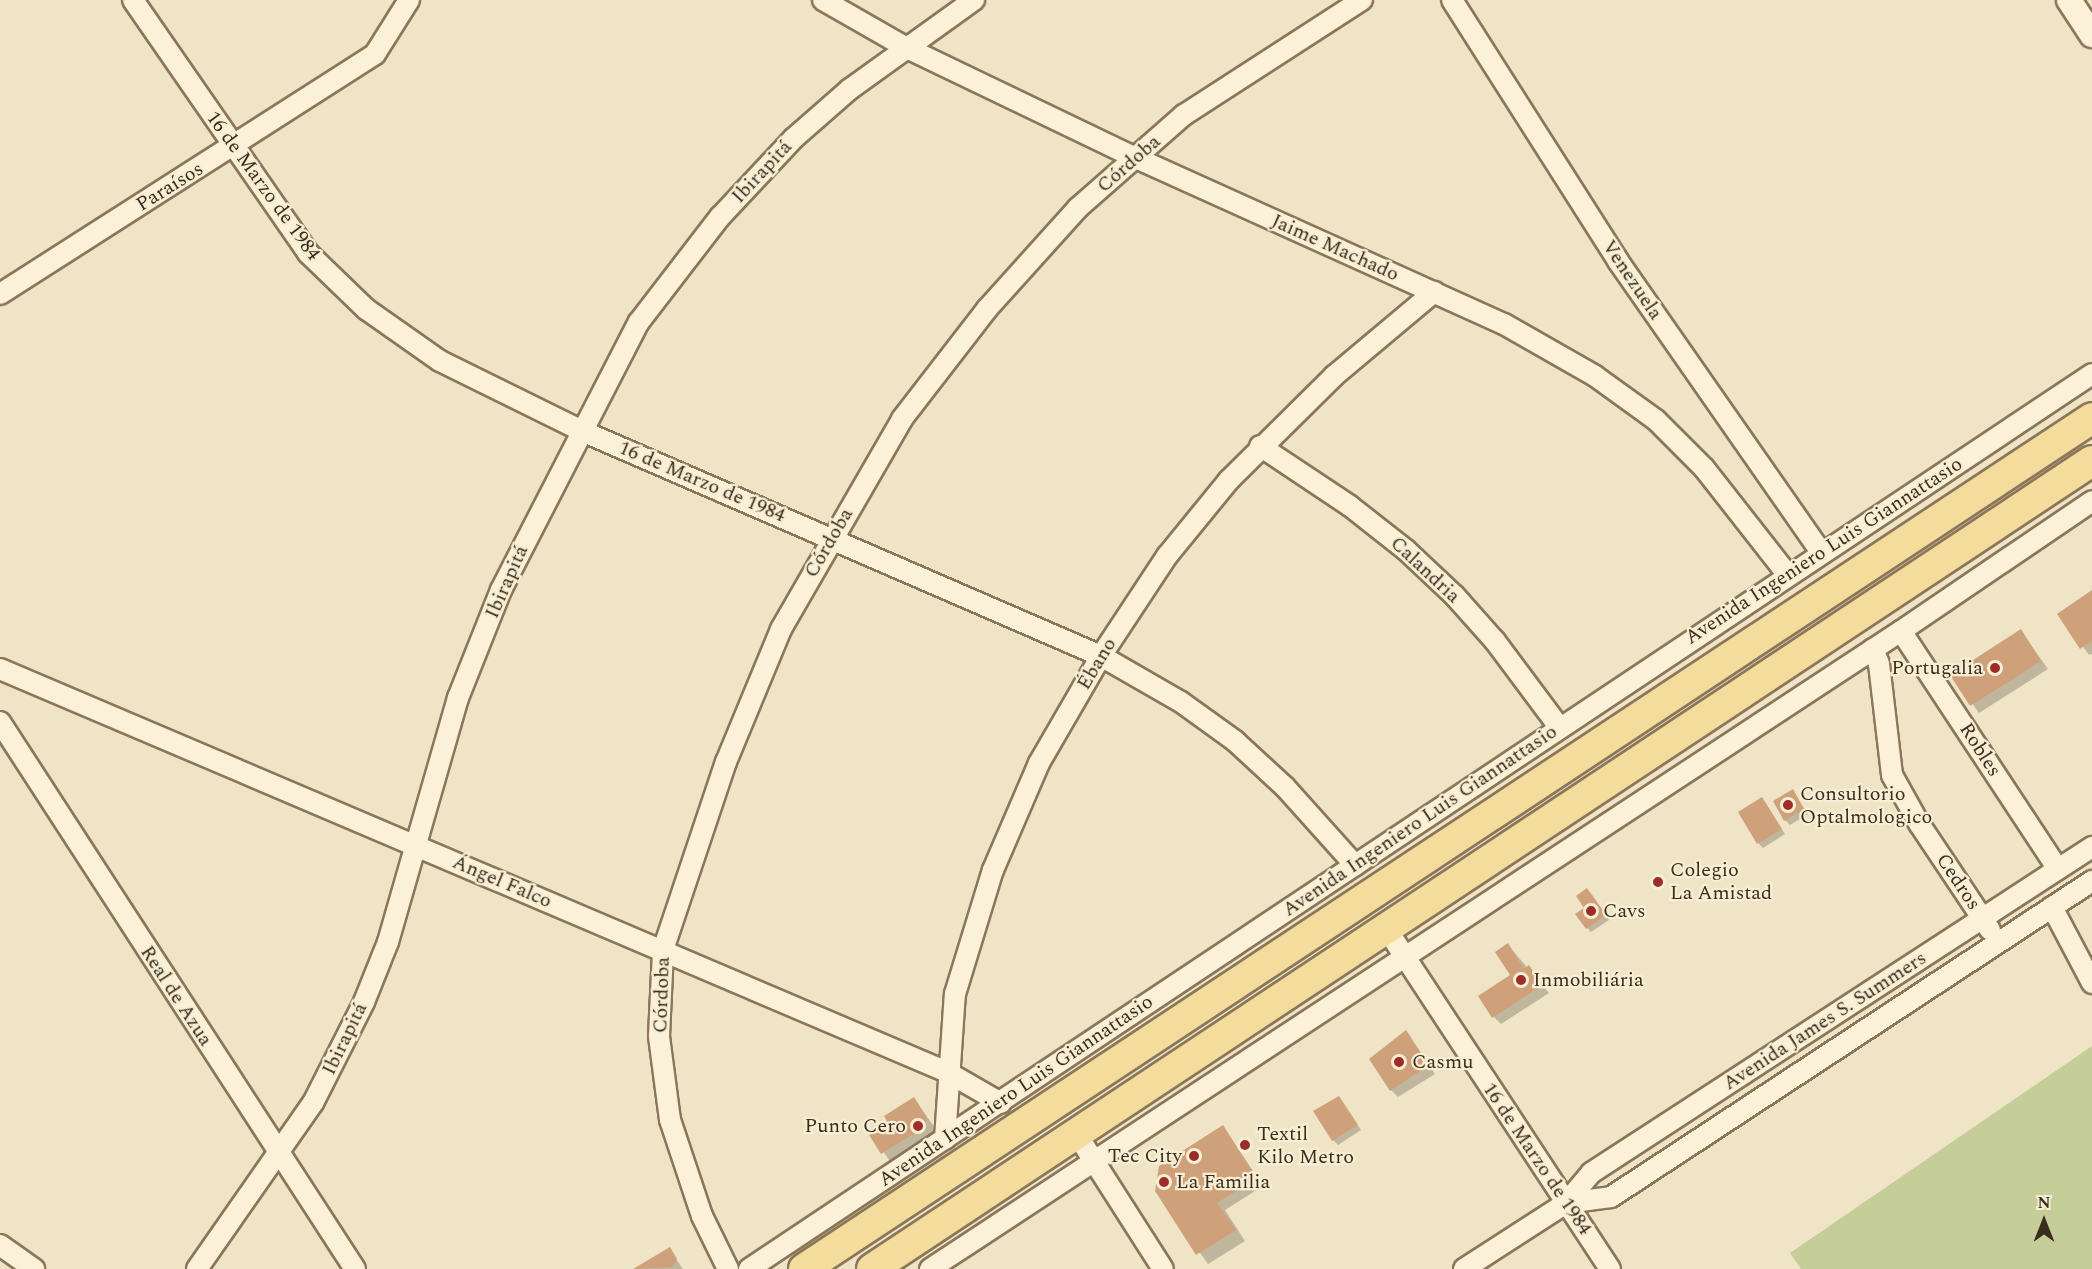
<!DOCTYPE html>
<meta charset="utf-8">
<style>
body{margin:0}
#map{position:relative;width:2092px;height:1269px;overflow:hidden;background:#efe4c5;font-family:Spectral,serif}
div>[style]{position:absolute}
.green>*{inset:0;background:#c5ce98}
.shadow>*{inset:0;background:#0003}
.building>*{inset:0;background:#cea17a}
.roads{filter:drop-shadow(2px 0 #8b765a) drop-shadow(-2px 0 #8b765a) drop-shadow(0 2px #8b765a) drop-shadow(0 -2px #8b765a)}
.minor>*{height:20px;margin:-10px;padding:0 10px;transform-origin:10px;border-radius:10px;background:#faf1d8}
.tertiary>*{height:24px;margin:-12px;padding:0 12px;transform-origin:12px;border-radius:12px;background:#faf1d8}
.primary>*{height:30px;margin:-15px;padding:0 15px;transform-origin:15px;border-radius:15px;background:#f3dc9c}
.dots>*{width:16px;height:16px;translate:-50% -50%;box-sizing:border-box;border:3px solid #f7eed4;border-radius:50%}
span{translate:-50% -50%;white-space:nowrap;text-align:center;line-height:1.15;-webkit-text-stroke:4.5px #f7eed4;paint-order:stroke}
.street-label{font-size:20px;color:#3b2d1e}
.poi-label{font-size:20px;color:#3b2d1e}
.right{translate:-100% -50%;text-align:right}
.left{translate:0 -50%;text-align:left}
.north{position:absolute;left:2014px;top:1191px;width:60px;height:60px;-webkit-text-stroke:4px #f7eed4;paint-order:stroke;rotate:0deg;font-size:16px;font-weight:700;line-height:24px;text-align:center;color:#3b2d1e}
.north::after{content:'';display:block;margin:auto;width:21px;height:27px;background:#3b2d1e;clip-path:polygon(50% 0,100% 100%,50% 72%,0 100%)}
</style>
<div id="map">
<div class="green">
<div style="clip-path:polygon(2092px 1046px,2092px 1269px,1801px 1269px,1790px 1253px)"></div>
</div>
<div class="shadow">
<div style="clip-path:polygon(2092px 592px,2092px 654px,2089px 655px,2059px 614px)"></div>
<div style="clip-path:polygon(2021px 631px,2048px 669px,1979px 713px,1952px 675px)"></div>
<div style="clip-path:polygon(1792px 791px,1808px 814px,1790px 825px,1785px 820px)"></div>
<div style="clip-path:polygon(1762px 799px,1785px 834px,1763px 848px,1758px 843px)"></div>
<div style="clip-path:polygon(1592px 895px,1609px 920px,1591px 932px,1587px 928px)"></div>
<div style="clip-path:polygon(1508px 945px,1549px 993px,1501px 1024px,1494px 1017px,1512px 976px)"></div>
<div style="clip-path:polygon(1406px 1032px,1435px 1074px,1398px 1097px,1391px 1090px)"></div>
<div style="clip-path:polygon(1339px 1097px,1361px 1130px,1338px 1145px,1333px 1140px)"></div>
<div style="clip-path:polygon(914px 1099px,933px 1125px,933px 1134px,890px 1161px,871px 1135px,890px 1124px)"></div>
<div style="clip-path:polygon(1223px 1127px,1263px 1186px,1225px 1210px,1245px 1241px,1208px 1264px,1156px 1191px)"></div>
<div style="clip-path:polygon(669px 1249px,683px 1269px,636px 1269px)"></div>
</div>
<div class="building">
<div style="clip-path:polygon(2092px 590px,2092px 641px,2080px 649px,2057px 614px)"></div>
<div style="clip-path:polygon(2021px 629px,2041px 661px,1970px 706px,1950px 675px)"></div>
<div style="clip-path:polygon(1793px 789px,1804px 809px,1784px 821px,1773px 801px)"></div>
<div style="clip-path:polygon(1762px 797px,1782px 829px,1757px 844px,1738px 812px)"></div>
<div style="clip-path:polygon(1587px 888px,1606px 915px,1586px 929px,1575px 914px,1584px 908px,1576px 896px)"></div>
<div style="clip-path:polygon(1508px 943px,1524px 969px,1529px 965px,1542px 985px,1492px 1018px,1478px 996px,1510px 975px,1495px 952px)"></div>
<div style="clip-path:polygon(1406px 1030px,1429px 1065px,1390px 1091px,1369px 1059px)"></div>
<div style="clip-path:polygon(1339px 1096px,1358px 1125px,1332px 1141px,1313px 1111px)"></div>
<div style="clip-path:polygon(914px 1097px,926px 1116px,926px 1126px,881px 1154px,869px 1135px,888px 1123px,884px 1116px)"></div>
<div style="clip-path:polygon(1223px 1125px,1257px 1178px,1217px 1203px,1236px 1230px,1196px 1255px,1155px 1191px,1159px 1166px)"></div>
<div style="clip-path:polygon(670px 1247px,677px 1259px,673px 1267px,633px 1269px)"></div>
</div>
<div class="roads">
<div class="minor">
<div style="left:133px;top:0;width:308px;rotate:55.3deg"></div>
<div style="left:308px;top:253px;width:81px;rotate:44deg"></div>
<div style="left:366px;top:309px;width:90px;rotate:35.1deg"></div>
<div style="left:440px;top:361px;width:158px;rotate:26.2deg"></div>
<div style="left:582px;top:431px;width:566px;rotate:23.44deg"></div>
<div style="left:1101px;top:656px;width:92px;rotate:29.9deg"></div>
<div style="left:1181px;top:702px;width:67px;rotate:35.8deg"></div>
<div style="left:1235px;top:741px;width:68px;rotate:42.6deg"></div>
<div style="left:1285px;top:787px;width:105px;rotate:48.1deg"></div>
<div style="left:823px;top:0;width:95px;rotate:29.8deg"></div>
<div style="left:905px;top:47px;width:256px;rotate:25.7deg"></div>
<div style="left:1136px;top:158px;width:404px;rotate:24.3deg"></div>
<div style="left:1504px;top:324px;width:105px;rotate:29.7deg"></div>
<div style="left:1595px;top:376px;width:75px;rotate:35.8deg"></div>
<div style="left:1656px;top:420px;width:68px;rotate:45deg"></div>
<div style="left:1704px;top:468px;width:136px;rotate:51.9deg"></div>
<div style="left:1452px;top:0;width:309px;rotate:57.5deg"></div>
<div style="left:1618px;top:261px;width:356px;rotate:55.1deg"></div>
<div style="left:0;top:294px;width:445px;rotate:-32.6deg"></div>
<div style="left:375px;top:54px;width:64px;rotate:-57.8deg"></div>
<div style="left:1260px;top:446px;width:108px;rotate:33.7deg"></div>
<div style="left:1350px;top:506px;width:71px;rotate:38.2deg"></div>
<div style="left:1406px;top:550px;width:66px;rotate:43.2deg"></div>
<div style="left:1454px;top:595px;width:62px;rotate:48.3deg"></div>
<div style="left:1495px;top:641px;width:107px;rotate:53.3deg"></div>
<div style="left:1901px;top:631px;width:285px;rotate:56.6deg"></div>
<div style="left:1873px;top:649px;width:16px;rotate:68deg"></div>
<div style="left:1879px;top:664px;width:112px;rotate:83.3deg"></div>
<div style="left:1892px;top:775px;width:57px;rotate:60.8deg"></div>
<div style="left:1920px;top:825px;width:126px;rotate:56.3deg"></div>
<div style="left:0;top:669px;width:1029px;rotate:23.05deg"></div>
<div style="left:947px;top:1072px;width:62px;rotate:29.9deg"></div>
<div style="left:0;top:722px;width:652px;rotate:57.02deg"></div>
<div style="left:2052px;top:907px;width:86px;rotate:62.2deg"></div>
<div style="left:1386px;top:928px;width:408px;rotate:56.7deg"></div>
<div style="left:1076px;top:1133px;width:161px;rotate:57.4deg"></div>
<div style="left:945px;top:1139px;width:145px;rotate:-86.1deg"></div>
<div style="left:955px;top:994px;width:130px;rotate:-73deg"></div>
<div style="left:993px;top:870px;width:116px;rotate:-66.7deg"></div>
<div style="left:1039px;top:763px;width:124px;rotate:-59.9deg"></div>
<div style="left:1101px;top:656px;width:120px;rotate:-56.6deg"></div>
<div style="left:1167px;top:556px;width:98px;rotate:-50.8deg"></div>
<div style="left:1229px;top:480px;width:148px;rotate:-44.7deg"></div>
<div style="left:1334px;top:376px;width:131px;rotate:-40deg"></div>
<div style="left:1566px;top:1203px;width:45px;rotate:-7.6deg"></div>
<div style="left:1611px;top:1197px;width:576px;rotate:-33.3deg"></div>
<div style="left:0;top:1245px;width:42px;rotate:35.2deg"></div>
<div style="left:197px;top:1269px;width:203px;rotate:-55.1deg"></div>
<div style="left:313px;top:1103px;width:113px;rotate:-63.2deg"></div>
<div style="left:364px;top:1002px;width:65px;rotate:-68.2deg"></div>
<div style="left:388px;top:942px;width:254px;rotate:-74deg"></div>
<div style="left:458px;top:698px;width:116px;rotate:-68.3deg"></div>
<div style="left:501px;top:590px;width:301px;rotate:-62.8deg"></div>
<div style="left:639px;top:322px;width:133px;rotate:-52.4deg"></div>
<div style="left:720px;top:217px;width:108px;rotate:-46.9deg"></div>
<div style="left:794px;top:138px;width:74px;rotate:-41.2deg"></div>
<div style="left:850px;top:89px;width:153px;rotate:-35.7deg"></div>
<div style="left:728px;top:1269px;width:59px;rotate:-116.1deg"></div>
<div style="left:702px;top:1216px;width:101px;rotate:-108.4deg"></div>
<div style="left:670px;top:1120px;width:85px;rotate:-97.5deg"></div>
<div style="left:659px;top:1036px;width:86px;rotate:-87.3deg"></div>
<div style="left:663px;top:950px;width:198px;rotate:-71.5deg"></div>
<div style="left:726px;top:762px;width:144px;rotate:-67.5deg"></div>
<div style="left:781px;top:629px;width:242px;rotate:-60deg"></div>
<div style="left:902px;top:419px;width:139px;rotate:-52.3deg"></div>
<div style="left:987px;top:309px;width:136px;rotate:-48deg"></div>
<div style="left:1078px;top:208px;width:141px;rotate:-41.3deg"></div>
<div style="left:1184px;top:115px;width:212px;rotate:-32.9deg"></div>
<div style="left:749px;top:1269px;width:1614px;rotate:-33.68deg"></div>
<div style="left:930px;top:1269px;width:1162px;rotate:-33.31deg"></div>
<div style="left:1901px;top:631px;width:231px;rotate:-34.2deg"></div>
<div style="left:1464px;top:1269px;width:121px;rotate:-32.9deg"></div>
<div style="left:1566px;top:1203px;width:39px;rotate:-50deg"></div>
<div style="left:1591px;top:1173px;width:598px;rotate:-33.05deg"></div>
</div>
<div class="tertiary">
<div style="left:2069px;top:0;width:42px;rotate:56.7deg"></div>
</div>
<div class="primary">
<div style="left:804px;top:1269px;width:1544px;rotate:-33.45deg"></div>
<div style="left:872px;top:1269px;width:1463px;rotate:-33.52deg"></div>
</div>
</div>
<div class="dots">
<div style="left:1995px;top:668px;background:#9c2d28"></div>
<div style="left:1788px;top:805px;background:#9c2d28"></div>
<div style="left:1658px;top:882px;background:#9c2d28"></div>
<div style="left:1591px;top:911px;background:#9c2d28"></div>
<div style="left:1521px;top:980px;background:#9c2d28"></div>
<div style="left:1399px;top:1062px;background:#9c2d28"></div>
<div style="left:918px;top:1126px;background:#9c2d28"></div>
<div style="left:1245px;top:1145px;background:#9c2d28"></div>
<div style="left:1194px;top:1156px;background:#9c2d28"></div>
<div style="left:1164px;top:1182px;background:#9c2d28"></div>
</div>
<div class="street-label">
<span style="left:1129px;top:164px;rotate:-41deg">Córdoba</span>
<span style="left:762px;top:172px;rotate:-47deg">Ibirapitá</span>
<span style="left:263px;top:186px;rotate:54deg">16 de Marzo de 1984</span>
<span style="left:170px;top:187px;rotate:-32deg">Paraísos</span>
<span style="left:1335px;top:248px;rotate:24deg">Jaime Machado</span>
<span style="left:1632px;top:280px;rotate:56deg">Venezuela</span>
<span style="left:702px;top:482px;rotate:23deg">16 de Marzo de 1984</span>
<span style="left:829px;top:543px;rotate:-60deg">Córdoba</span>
<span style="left:1824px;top:551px;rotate:-33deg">Avenida Ingeniero Luis Giannattasio</span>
<span style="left:1425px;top:570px;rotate:43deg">Calandria</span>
<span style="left:507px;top:582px;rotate:-66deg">Ibirapitá</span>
<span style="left:1097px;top:664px;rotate:-59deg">Ébano</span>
<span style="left:1980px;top:750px;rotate:57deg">Robles</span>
<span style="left:1420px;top:821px;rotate:-34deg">Avenida Ingeniero Luis Giannattasio</span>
<span style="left:502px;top:882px;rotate:23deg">Ángel Falco</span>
<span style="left:1958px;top:882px;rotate:56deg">Cedros</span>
<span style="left:662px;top:995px;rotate:-88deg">Córdoba</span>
<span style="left:176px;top:996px;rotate:57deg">Real de Azua</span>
<span style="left:1825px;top:1021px;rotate:-33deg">Avenida James S. Summers</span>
<span style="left:345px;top:1039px;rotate:-64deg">Ibirapitá</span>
<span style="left:1016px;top:1091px;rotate:-34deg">Avenida Ingeniero Luis Giannattasio</span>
<span style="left:1537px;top:1159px;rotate:56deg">16 de Marzo de 1984</span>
</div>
<div class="poi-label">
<span class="right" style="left:1983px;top:668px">Portugalia</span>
<span class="left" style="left:1800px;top:806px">Consultorio<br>Optalmologico</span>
<span class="left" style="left:1670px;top:882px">Colegio<br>La Amistad</span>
<span class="left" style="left:1603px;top:911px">Cavs</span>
<span class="left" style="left:1533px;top:980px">Inmobiliária</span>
<span class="left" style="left:1412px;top:1062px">Casmu</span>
<span class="right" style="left:906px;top:1126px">Punto Cero</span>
<span class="left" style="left:1257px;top:1146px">Textil<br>Kilo Metro</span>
<span class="right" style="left:1182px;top:1156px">Tec City</span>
<span class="left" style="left:1176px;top:1182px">La Familia</span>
</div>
<div class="north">N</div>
</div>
